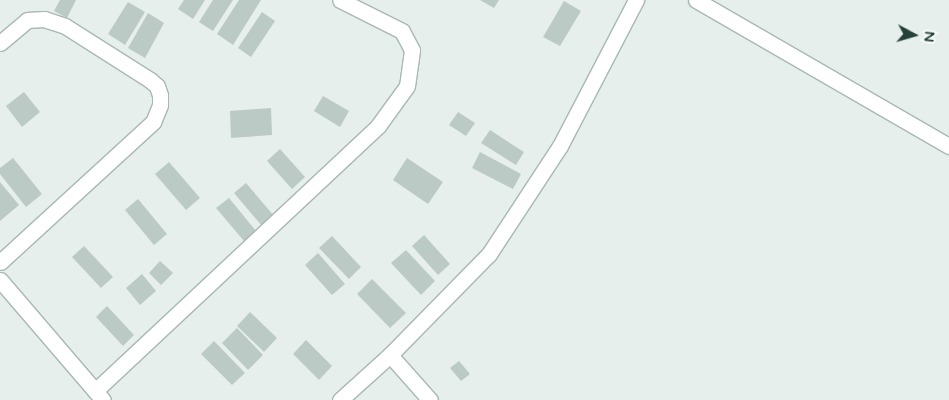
<!DOCTYPE html>
<style>
body{margin:0}
#map{position:relative;width:949px;height:400px;overflow:hidden;background:#e6efeb;font-family:"Varela Round",sans-serif}
div>[style]{position:absolute}
.building>*{inset:0;background:#bbcac4}
.roads{filter:drop-shadow(1px 0 #a8b8b2) drop-shadow(-1px 0 #a8b8b2) drop-shadow(0 1px #a8b8b2) drop-shadow(0 -1px #a8b8b2)}
.minor>*{height:15px;margin:-7.5px;padding:0 7.5px;transform-origin:7.5px;border-radius:7.5px;background:#fff}
span{translate:-50% -50%;white-space:nowrap;text-align:center;line-height:1.15;-webkit-text-stroke:4px #f7fbf9;paint-order:stroke}
.north{position:absolute;left:889px;top:10px;width:50px;height:50px;-webkit-text-stroke:4px #f7fbf9;paint-order:stroke;rotate:96deg;font-size:14px;font-weight:700;line-height:20px;text-align:center;color:#24423a}
.north::after{content:'';display:block;margin:auto;width:18px;height:22px;background:#24423a;clip-path:polygon(50% 0,100% 100%,50% 72%,0 100%)}
</style>
<div id="map">
<div class="building">
<div style="clip-path:polygon(60px 0,76px 0,67px 18px,54px 11px)"></div>
<div style="clip-path:polygon(184px 0,205px 0,193px 19px,178px 9px)"></div>
<div style="clip-path:polygon(213px 0,233px 0,213px 31px,199px 22px)"></div>
<div style="clip-path:polygon(239px 0,261px 0,233px 45px,217px 34px)"></div>
<div style="clip-path:polygon(480px 0,499px 0,494px 8px)"></div>
<div style="clip-path:polygon(564px 1px,581px 11px,560px 46px,543px 37px)"></div>
<div style="clip-path:polygon(128px 2px,145px 12px,125px 45px,108px 34px)"></div>
<div style="clip-path:polygon(262px 12px,275px 21px,251px 57px,238px 48px)"></div>
<div style="clip-path:polygon(148px 13px,164px 23px,145px 58px,128px 48px)"></div>
<div style="clip-path:polygon(24px 92px,40px 112px,22px 127px,6px 106px)"></div>
<div style="clip-path:polygon(323px 96px,349px 111px,340px 127px,314px 111px)"></div>
<div style="clip-path:polygon(271px 108px,272px 135px,231px 138px,230px 111px)"></div>
<div style="clip-path:polygon(458px 112px,475px 123px,466px 136px,449px 125px)"></div>
<div style="clip-path:polygon(490px 130px,524px 152px,516px 165px,481px 143px)"></div>
<div style="clip-path:polygon(280px 149px,305px 177px,292px 189px,267px 161px)"></div>
<div style="clip-path:polygon(480px 152px,521px 174px,513px 189px,472px 168px)"></div>
<div style="clip-path:polygon(13px 158px,42px 194px,26px 207px,0 174px,0 168px)"></div>
<div style="clip-path:polygon(407px 158px,443px 182px,428px 204px,393px 180px)"></div>
<div style="clip-path:polygon(169px 162px,200px 198px,186px 210px,155px 174px)"></div>
<div style="clip-path:polygon(0 182px,19px 205px,0 221px)"></div>
<div style="clip-path:polygon(246px 183px,274px 216px,262px 226px,234px 193px)"></div>
<div style="clip-path:polygon(229px 198px,256px 231px,244px 241px,216px 208px)"></div>
<div style="clip-path:polygon(138px 199px,167px 234px,154px 245px,125px 210px)"></div>
<div style="clip-path:polygon(424px 235px,450px 264px,438px 275px,412px 246px)"></div>
<div style="clip-path:polygon(332px 236px,361px 267px,349px 279px,319px 248px)"></div>
<div style="clip-path:polygon(84px 246px,113px 277px,101px 288px,72px 257px)"></div>
<div style="clip-path:polygon(406px 250px,435px 281px,421px 295px,391px 263px)"></div>
<div style="clip-path:polygon(318px 253px,345px 284px,332px 295px,305px 265px)"></div>
<div style="clip-path:polygon(160px 261px,173px 273px,161px 285px,149px 273px)"></div>
<div style="clip-path:polygon(142px 274px,156px 291px,140px 305px,126px 288px)"></div>
<div style="clip-path:polygon(372px 279px,406px 313px,390px 328px,357px 294px)"></div>
<div style="clip-path:polygon(107px 306px,134px 335px,123px 346px,96px 317px)"></div>
<div style="clip-path:polygon(250px 312px,277px 338px,264px 352px,237px 326px)"></div>
<div style="clip-path:polygon(237px 328px,263px 355px,248px 370px,222px 343px)"></div>
<div style="clip-path:polygon(306px 340px,332px 366px,319px 380px,293px 354px)"></div>
<div style="clip-path:polygon(214px 341px,245px 373px,232px 385px,201px 354px)"></div>
<div style="clip-path:polygon(459px 361px,470px 374px,461px 381px,450px 368px)"></div>
</div>
<div class="roads">
<div class="minor">
<div style="left:696px;top:0;width:292px;rotate:30deg"></div>
<div style="left:0;top:43px;width:35px;rotate:-40deg"></div>
<div style="left:27px;top:20px;width:17px;rotate:-3deg"></div>
<div style="left:44px;top:19px;width:22px;rotate:18deg"></div>
<div style="left:65px;top:26px;width:101px;rotate:32.4deg"></div>
<div style="left:150px;top:80px;width:9px;rotate:41deg"></div>
<div style="left:157px;top:86px;width:9px;rotate:72deg"></div>
<div style="left:160px;top:95px;width:10px;rotate:90deg"></div>
<div style="left:160px;top:105px;width:18px;rotate:112deg"></div>
<div style="left:153px;top:122px;width:207px;rotate:137.5deg"></div>
<div style="left:0;top:280px;width:158px;rotate:49.4deg"></div>
<div style="left:390px;top:355px;width:60px;rotate:48.4deg"></div>
<div style="left:95px;top:391px;width:388px;rotate:-43.1deg"></div>
<div style="left:378px;top:126px;width:49px;rotate:-54.1deg"></div>
<div style="left:407px;top:86px;width:36px;rotate:-82deg"></div>
<div style="left:412px;top:50px;width:21px;rotate:-118deg"></div>
<div style="left:402px;top:31px;width:69px;rotate:-153.4deg"></div>
<div style="left:340px;top:400px;width:67px;rotate:-42deg"></div>
<div style="left:390px;top:355px;width:141px;rotate:-45.6deg"></div>
<div style="left:489px;top:254px;width:129px;rotate:-56.7deg"></div>
<div style="left:560px;top:146px;width:165px;rotate:-62.5deg"></div>
</div>
</div>
<div class="north">N</div>
</div>
